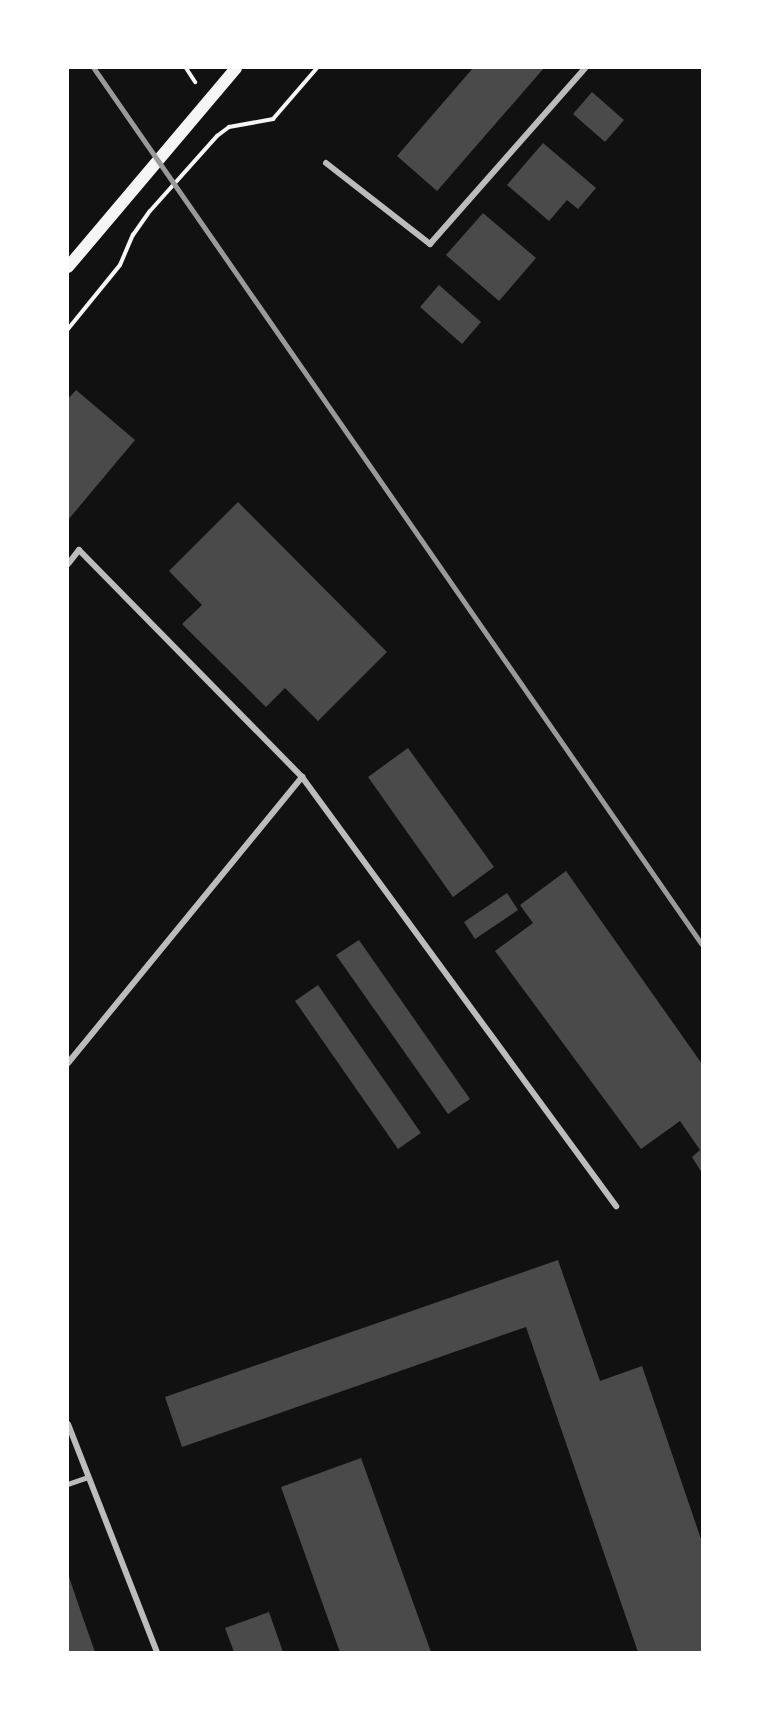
<!DOCTYPE html>
<style>
body{margin:0}
#map{position:relative;width:770px;height:1720px;overflow:hidden;background:#111;font-family:Jost,sans-serif}
div>[style]{position:absolute}
.building>*{inset:0;background:#4a4a4a}
.path>*{height:4px;margin:-2px;padding:0 2px;transform-origin:2px;border-radius:2px;background:#f5f5f5}
.service>*{height:4.5px;margin:-2.25px;padding:0 2.25px;transform-origin:2.25px;border-radius:2.25px;background:#bcbcbc}
.minor>*{height:6px;margin:-3px;padding:0 3px;transform-origin:3px;border-radius:3px;background:#bcbcbc}
.secondary>*{height:12px;margin:-6px;padding:0 6px;transform-origin:6px;border-radius:6px;background:#f5f5f5}
.rail>*{height:4.5px;margin:-2.25px;padding:0 2.25px;transform-origin:2.25px;border-radius:2.25px;background:#9a9a9a}
span{translate:-50% -50%;white-space:nowrap;text-align:center;line-height:1.15;-webkit-text-stroke:6px #fff;paint-order:stroke}
.frame{position:absolute;inset:0;border:69px solid #fff;pointer-events:none}
</style>
<div id="map">
<div class="building">
<div style="clip-path:polygon(473px 68px,544px 68px,437px 191px,397px 156px)"></div>
<div style="clip-path:polygon(592px 92px,624px 120px,605px 142px,573px 114px)"></div>
<div style="clip-path:polygon(543px 143px,596px 188px,578px 209px,567px 200px,549px 221px,507px 185px)"></div>
<div style="clip-path:polygon(483px 213px,536px 258px,499px 301px,446px 255px)"></div>
<div style="clip-path:polygon(439px 285px,481px 322px,462px 344px,420px 307px)"></div>
<div style="clip-path:polygon(76px 390px,135px 440px,68px 520px,68px 399px)"></div>
<div style="clip-path:polygon(238px 502px,387px 652px,318px 721px,285px 688px,266px 707px,182px 624px,202px 605px,169px 571px)"></div>
<div style="clip-path:polygon(408px 748px,494px 867px,453px 897px,368px 777px)"></div>
<div style="clip-path:polygon(566px 871px,702px 1064px,702px 1173px,692px 1157px,700px 1150px,680px 1121px,641px 1149px,495px 951px,533px 923px,520px 905px)"></div>
<div style="clip-path:polygon(507px 893px,518px 910px,475px 939px,464px 922px)"></div>
<div style="clip-path:polygon(359px 940px,470px 1099px,448px 1114px,336px 955px)"></div>
<div style="clip-path:polygon(318px 985px,421px 1133px,398px 1149px,295px 1001px)"></div>
<div style="clip-path:polygon(558px 1260px,600px 1381px,642px 1366px,702px 1542px,702px 1652px,638px 1652px,526px 1327px,182px 1447px,165px 1397px)"></div>
<div style="clip-path:polygon(361px 1458px,418px 1616px,431px 1652px,340px 1652px,337px 1644px,281px 1487px)"></div>
<div style="clip-path:polygon(68px 1574px,83px 1618px,95px 1652px,68px 1652px)"></div>
<div style="clip-path:polygon(269px 1612px,283px 1652px,234px 1652px,225px 1628px)"></div>
</div>
<div class="path">
<div style="left:186px;top:68px;width:17px;rotate:57deg"></div>
<div style="left:68px;top:329px;width:82px;rotate:-50.9deg"></div>
<div style="left:120px;top:265px;width:33px;rotate:-67deg"></div>
<div style="left:133px;top:235px;width:29px;rotate:-55deg"></div>
<div style="left:150px;top:211px;width:101px;rotate:-48.2deg"></div>
<div style="left:217px;top:136px;width:15px;rotate:-37deg"></div>
<div style="left:229px;top:127px;width:45px;rotate:-10.3deg"></div>
<div style="left:273px;top:119px;width:67px;rotate:-49.2deg"></div>
</div>
<div class="service">
<div style="left:68px;top:1484px;width:21px;rotate:-19deg"></div>
</div>
<div class="minor">
<div style="left:326px;top:163px;width:132px;rotate:37.9deg"></div>
<div style="left:430px;top:244px;width:235px;rotate:-48.6deg"></div>
<div style="left:68px;top:564px;width:18px;rotate:-52deg"></div>
<div style="left:79px;top:550px;width:318px;rotate:45.5deg"></div>
<div style="left:302px;top:777px;width:532px;rotate:53.8deg"></div>
<div style="left:68px;top:1063px;width:370px;rotate:-50.7deg"></div>
<div style="left:68px;top:1424px;width:245px;rotate:68.7deg"></div>
</div>
<div class="secondary">
<div style="left:68px;top:267px;width:260px;rotate:-49.8deg"></div>
</div>
<div class="rail">
<div style="left:94px;top:68px;width:1066px;rotate:55.24deg"></div>
</div>
<div class="frame"></div>
</div>
